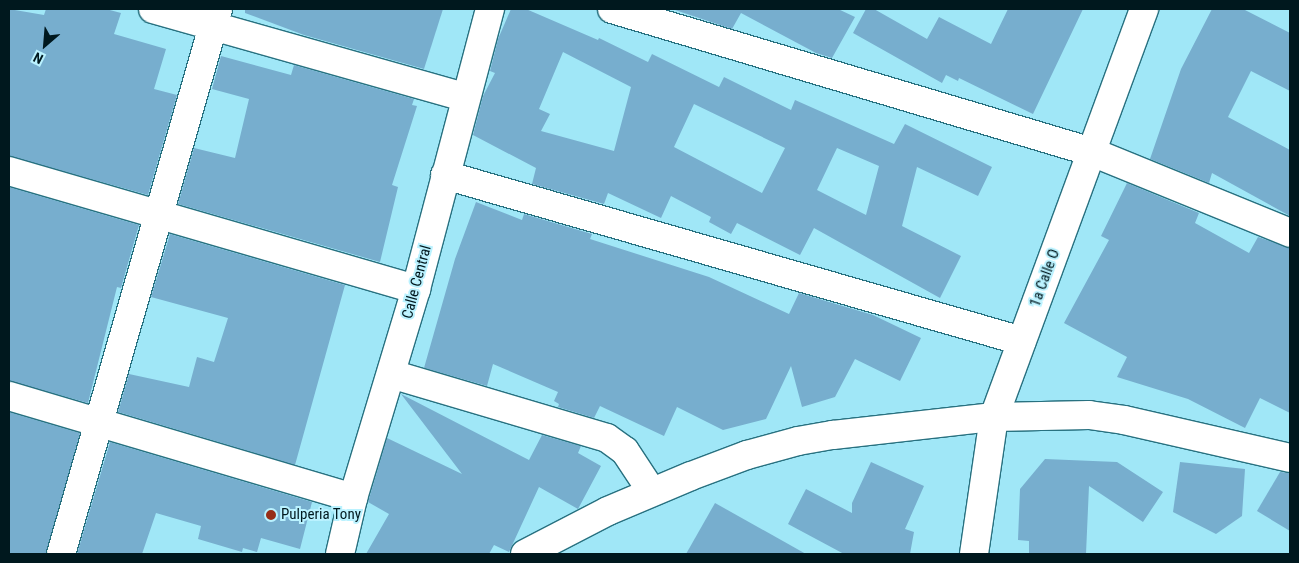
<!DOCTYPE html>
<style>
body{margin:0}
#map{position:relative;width:1299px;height:563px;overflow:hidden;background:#a0e7f7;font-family:"Roboto Condensed",sans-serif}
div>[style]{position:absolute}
.building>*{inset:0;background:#77aece}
.roads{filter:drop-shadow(1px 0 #287180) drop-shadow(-1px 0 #287180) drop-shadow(0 1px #287180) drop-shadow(0 -1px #287180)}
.minor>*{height:28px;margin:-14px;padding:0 14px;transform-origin:14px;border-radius:14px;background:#fff}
.dots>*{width:14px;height:14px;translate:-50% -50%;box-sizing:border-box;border:2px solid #baf2ff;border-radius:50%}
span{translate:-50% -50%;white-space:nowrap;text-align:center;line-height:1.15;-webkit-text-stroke:4px #baf2ff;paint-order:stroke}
.street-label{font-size:15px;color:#00181e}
.poi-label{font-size:15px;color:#00181e}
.left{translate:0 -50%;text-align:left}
.frame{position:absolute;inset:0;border:10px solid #00181e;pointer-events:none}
.north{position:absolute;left:20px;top:20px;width:50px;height:50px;-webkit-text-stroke:4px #baf2ff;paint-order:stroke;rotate:207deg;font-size:14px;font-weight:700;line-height:20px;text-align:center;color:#00181e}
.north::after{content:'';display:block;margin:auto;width:18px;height:22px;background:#00181e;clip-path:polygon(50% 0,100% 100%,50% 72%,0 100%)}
</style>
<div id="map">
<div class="building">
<div style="clip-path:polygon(9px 9px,44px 15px,46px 9px,106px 9px,121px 13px,114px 34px,166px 49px,154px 89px,177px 95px,148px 195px,9px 156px)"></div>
<div style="clip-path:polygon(245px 9px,443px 9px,424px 69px,304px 35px,245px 13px)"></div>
<div style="clip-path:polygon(evenodd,511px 9px,526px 9px,598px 40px,599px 38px,648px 62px,652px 54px,719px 87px,724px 77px,791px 110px,795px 100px,894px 144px,905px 124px,992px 167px,978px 196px,917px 167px,902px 226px,961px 256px,940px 298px,814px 228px,800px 255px,737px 223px,731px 234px,709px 222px,711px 217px,671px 196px,661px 218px,608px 193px,604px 204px,532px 184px,536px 168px,473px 135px,483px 96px,495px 73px,490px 71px,498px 39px,511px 9px,563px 52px,631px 87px,614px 151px,541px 131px,550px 114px,539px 109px,563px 52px,511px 9px,694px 104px,785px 148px,762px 193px,674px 147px,694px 104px,511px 9px,837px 148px,879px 166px,866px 215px,817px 190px,837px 148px)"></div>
<div style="clip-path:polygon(672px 9px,838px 9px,855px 17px,832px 58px,816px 53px,741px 13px,732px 29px)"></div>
<div style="clip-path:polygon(866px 9px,874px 9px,927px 39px,939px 17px,991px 44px,1008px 9px,1083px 9px,1033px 114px,959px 78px,958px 81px,946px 75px,942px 83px,853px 33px)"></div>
<div style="clip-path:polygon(1212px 9px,1243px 9px,1290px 33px,1290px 91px,1251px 71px,1228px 117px,1290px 150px,1290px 216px,1212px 173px,1209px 183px,1150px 159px,1181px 69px)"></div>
<div style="clip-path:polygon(221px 56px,291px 75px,294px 65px,414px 99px,412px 105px,417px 106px,392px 185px,398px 187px,380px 262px,178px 204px,194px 148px,235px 158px,249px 99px,212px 89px)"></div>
<div style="clip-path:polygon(1127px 183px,1199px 213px,1195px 223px,1249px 253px,1258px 237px,1290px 248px,1290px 413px,1260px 398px,1245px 428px,1188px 399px,1117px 377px,1127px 357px,1064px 323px,1109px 240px,1101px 236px)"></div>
<div style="clip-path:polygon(9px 187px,139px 225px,121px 288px,117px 287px,88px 403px,9px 381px)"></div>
<div style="clip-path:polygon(476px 202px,522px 220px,524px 214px,592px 234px,590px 239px,709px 277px,789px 314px,799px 293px,873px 315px,921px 338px,900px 381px,855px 359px,835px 397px,802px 407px,791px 366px,766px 419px,723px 430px,677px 407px,664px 436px,600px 406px,594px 418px,558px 407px,559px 404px,554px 401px,558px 392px,493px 364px,487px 386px,424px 368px,455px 259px)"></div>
<div style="clip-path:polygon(170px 234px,345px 285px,295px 465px,118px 412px,129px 374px,189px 387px,197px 357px,214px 362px,228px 318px,151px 297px)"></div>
<div style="clip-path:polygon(401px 394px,529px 460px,542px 435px,581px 446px,578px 453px,601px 466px,578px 509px,539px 487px,509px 552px,494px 545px,489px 554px,366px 554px,389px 514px,368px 502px,387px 438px,462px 474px)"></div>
<div style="clip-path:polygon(9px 412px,80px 433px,46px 554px,9px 554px)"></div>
<div style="clip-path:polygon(110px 442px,312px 502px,300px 549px,261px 538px,257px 552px,243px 548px,242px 552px,198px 539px,201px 526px,156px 513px,142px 554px,77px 554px)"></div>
<div style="clip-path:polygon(1045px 459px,1117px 462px,1163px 492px,1143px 522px,1089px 486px,1086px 554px,1029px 554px,1029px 541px,1018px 540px,1020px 489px)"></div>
<div style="clip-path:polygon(871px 462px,924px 486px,905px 529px,914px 532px,910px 554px,844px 554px,788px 524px,806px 489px,852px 513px,852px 503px)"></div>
<div style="clip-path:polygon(1180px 462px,1245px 469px,1242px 516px,1216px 534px,1173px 512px)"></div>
<div style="clip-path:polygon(1280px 472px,1290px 473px,1290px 531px,1257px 511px)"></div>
<div style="clip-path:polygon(715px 503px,806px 554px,686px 554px)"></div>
</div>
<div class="roads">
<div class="minor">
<div style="left:153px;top:9px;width:324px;rotate:15.8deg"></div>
<div style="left:612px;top:9px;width:501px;rotate:16.59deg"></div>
<div style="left:1092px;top:152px;width:214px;rotate:22.2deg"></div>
<div style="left:9px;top:171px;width:424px;rotate:16.2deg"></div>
<div style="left:445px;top:175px;width:600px;rotate:16.05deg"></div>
<div style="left:391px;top:374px;width:225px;rotate:16.5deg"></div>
<div style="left:607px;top:438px;width:22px;rotate:36deg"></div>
<div style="left:625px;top:451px;width:49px;rotate:56.6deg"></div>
<div style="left:9px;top:396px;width:359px;rotate:16.5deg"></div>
<div style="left:61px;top:554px;width:567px;rotate:-73.93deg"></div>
<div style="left:340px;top:554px;width:57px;rotate:-76.9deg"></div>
<div style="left:353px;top:498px;width:218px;rotate:-73.2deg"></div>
<div style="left:416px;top:289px;width:290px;rotate:-75.2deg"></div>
<div style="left:525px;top:554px;width:93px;rotate:-27.4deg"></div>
<div style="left:608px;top:511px;width:90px;rotate:-22.9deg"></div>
<div style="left:691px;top:476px;width:60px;rotate:-20.6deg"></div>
<div style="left:747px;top:455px;width:53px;rotate:-15.4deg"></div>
<div style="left:798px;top:441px;width:36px;rotate:-10deg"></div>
<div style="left:833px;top:435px;width:162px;rotate:-6.4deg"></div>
<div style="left:994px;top:417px;width:95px;rotate:-1.2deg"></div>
<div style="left:1089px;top:415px;width:35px;rotate:8deg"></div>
<div style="left:1124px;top:420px;width:170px;rotate:12.9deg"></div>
<div style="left:974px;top:554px;width:138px;rotate:-81.7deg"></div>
<div style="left:994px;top:417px;width:435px;rotate:-69.8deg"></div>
</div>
</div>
<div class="dots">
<div style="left:271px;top:515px;background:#972e18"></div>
</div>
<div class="street-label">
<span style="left:1045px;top:278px;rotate:-70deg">1a Calle O</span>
<span style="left:417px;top:282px;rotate:-75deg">Calle Central</span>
</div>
<div class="poi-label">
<span class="left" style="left:281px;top:515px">Pulperia Tony</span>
</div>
<div class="frame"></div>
<div class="north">N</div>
</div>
